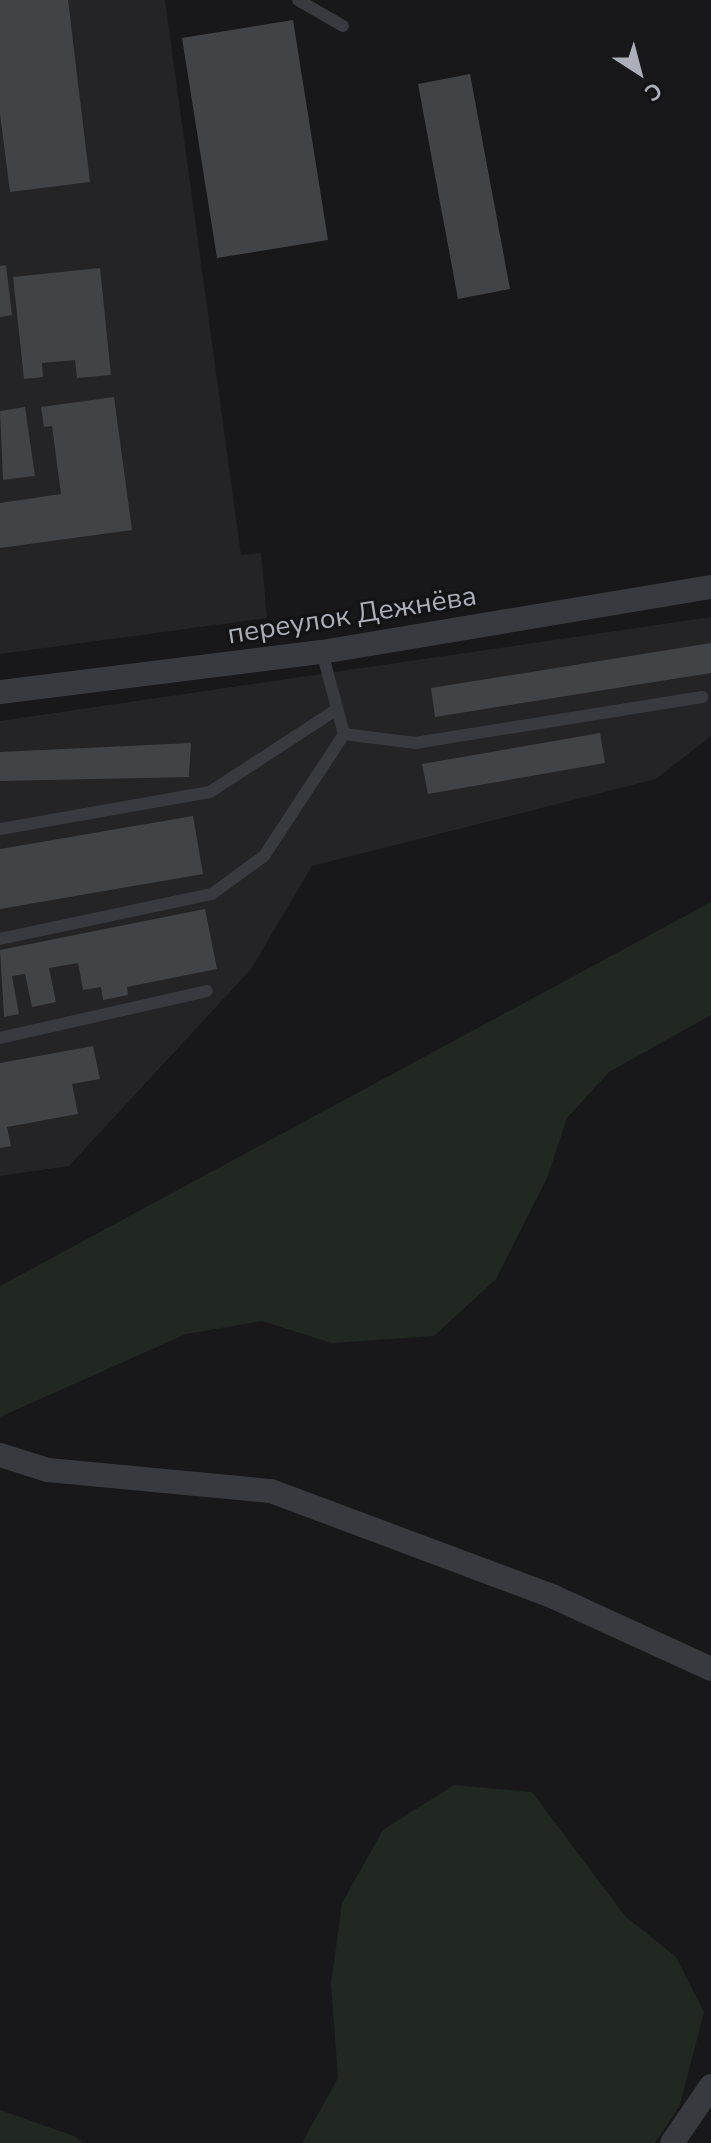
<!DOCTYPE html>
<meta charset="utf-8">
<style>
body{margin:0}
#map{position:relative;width:711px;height:2143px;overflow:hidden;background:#18181a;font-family:"Nunito Sans",sans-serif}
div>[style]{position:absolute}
.built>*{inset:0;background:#242427}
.green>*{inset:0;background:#202821}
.building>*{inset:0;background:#424347}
.service>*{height:12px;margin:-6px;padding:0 6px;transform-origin:6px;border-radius:6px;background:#393a3f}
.minor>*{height:24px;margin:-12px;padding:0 12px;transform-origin:12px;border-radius:12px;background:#393a3f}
span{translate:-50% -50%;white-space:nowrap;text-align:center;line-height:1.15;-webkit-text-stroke:6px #131315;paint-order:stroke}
.street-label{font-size:28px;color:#abafb9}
.north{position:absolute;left:599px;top:32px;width:80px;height:80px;-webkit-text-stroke:6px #131315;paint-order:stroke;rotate:144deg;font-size:22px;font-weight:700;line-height:32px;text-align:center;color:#abafb9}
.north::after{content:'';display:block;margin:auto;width:28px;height:36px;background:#abafb9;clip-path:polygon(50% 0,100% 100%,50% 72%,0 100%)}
</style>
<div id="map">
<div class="built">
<div style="clip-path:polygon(0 0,165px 0,241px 555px,261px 553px,267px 618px,0 654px)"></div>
<div style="clip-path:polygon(711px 617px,711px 736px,656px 779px,312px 866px,251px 969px,69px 1166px,0 1176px,0 721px)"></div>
</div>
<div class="green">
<div style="clip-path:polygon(711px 902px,711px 1015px,609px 1072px,567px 1118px,547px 1178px,496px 1279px,434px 1336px,332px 1343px,262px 1321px,186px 1334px,0 1417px,0 1286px)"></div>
<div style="clip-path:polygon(454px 1785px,532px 1792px,625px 1916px,676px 1957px,704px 2012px,680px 2105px,655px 2143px,302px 2143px,338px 2078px,331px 1984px,342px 1903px,383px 1830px)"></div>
<div style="clip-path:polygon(0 2110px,74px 2136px,83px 2143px,0 2143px)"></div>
</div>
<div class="building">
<div style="clip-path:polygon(0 0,68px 0,90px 182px,10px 192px,0 114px)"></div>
<div style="clip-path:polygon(293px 20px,328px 240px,217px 258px,182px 38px)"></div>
<div style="clip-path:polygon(470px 74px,510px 289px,458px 299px,418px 84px)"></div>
<div style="clip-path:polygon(6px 265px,12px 315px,0 317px,0 266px)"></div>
<div style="clip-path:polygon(100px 268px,111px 375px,77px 378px,75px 360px,42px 363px,43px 377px,24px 379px,13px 277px)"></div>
<div style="clip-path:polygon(114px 397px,132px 530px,0 548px,0 503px,61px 494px,52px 426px,44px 427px,41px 407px)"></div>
<div style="clip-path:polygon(25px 407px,35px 476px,3px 480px,0 411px)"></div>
<div style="clip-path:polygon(711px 643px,711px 673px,435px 717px,431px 688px)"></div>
<div style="clip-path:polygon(600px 733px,605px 763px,428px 794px,422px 764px)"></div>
<div style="clip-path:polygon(191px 743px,189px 777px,0 781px,0 752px)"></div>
<div style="clip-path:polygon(193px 816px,203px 874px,0 909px,0 849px)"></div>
<div style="clip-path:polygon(205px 909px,217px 969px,127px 987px,128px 995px,103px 1000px,101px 987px,83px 990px,78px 963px,49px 968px,56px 1002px,32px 1007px,25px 974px,12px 976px,19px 1014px,4px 1017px,0 950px)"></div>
<div style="clip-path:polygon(93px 1046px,100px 1079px,72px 1084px,78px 1114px,7px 1127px,11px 1146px,0 1148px,0 1063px)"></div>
</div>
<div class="service">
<div style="left:298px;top:0;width:52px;rotate:30deg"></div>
<div style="left:344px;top:734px;width:72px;rotate:7.2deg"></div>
<div style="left:415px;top:743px;width:291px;rotate:-9.1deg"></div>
<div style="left:0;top:829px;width:213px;rotate:-10deg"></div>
<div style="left:210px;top:792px;width:150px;rotate:-33.1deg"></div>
<div style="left:0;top:939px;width:217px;rotate:-12deg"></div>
<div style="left:212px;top:894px;width:64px;rotate:-36.2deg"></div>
<div style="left:264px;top:856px;width:146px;rotate:-56.7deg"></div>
<div style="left:344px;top:734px;width:85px;rotate:-105deg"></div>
<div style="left:0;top:1038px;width:212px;rotate:-12.8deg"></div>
</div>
<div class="minor">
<div style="left:0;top:692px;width:324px;rotate:-7.1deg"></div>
<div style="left:322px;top:652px;width:394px;rotate:-9.5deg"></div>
<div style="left:0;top:1455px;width:50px;rotate:17.4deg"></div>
<div style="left:48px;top:1470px;width:224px;rotate:5.4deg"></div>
<div style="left:271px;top:1491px;width:302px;rotate:20.5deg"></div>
<div style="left:554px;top:1597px;width:173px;rotate:24.6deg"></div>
<div style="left:672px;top:2143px;width:69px;rotate:-55.6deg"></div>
</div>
<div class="street-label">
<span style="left:352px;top:615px;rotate:-9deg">переулок Дежнёва</span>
</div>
<div class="north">С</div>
</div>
